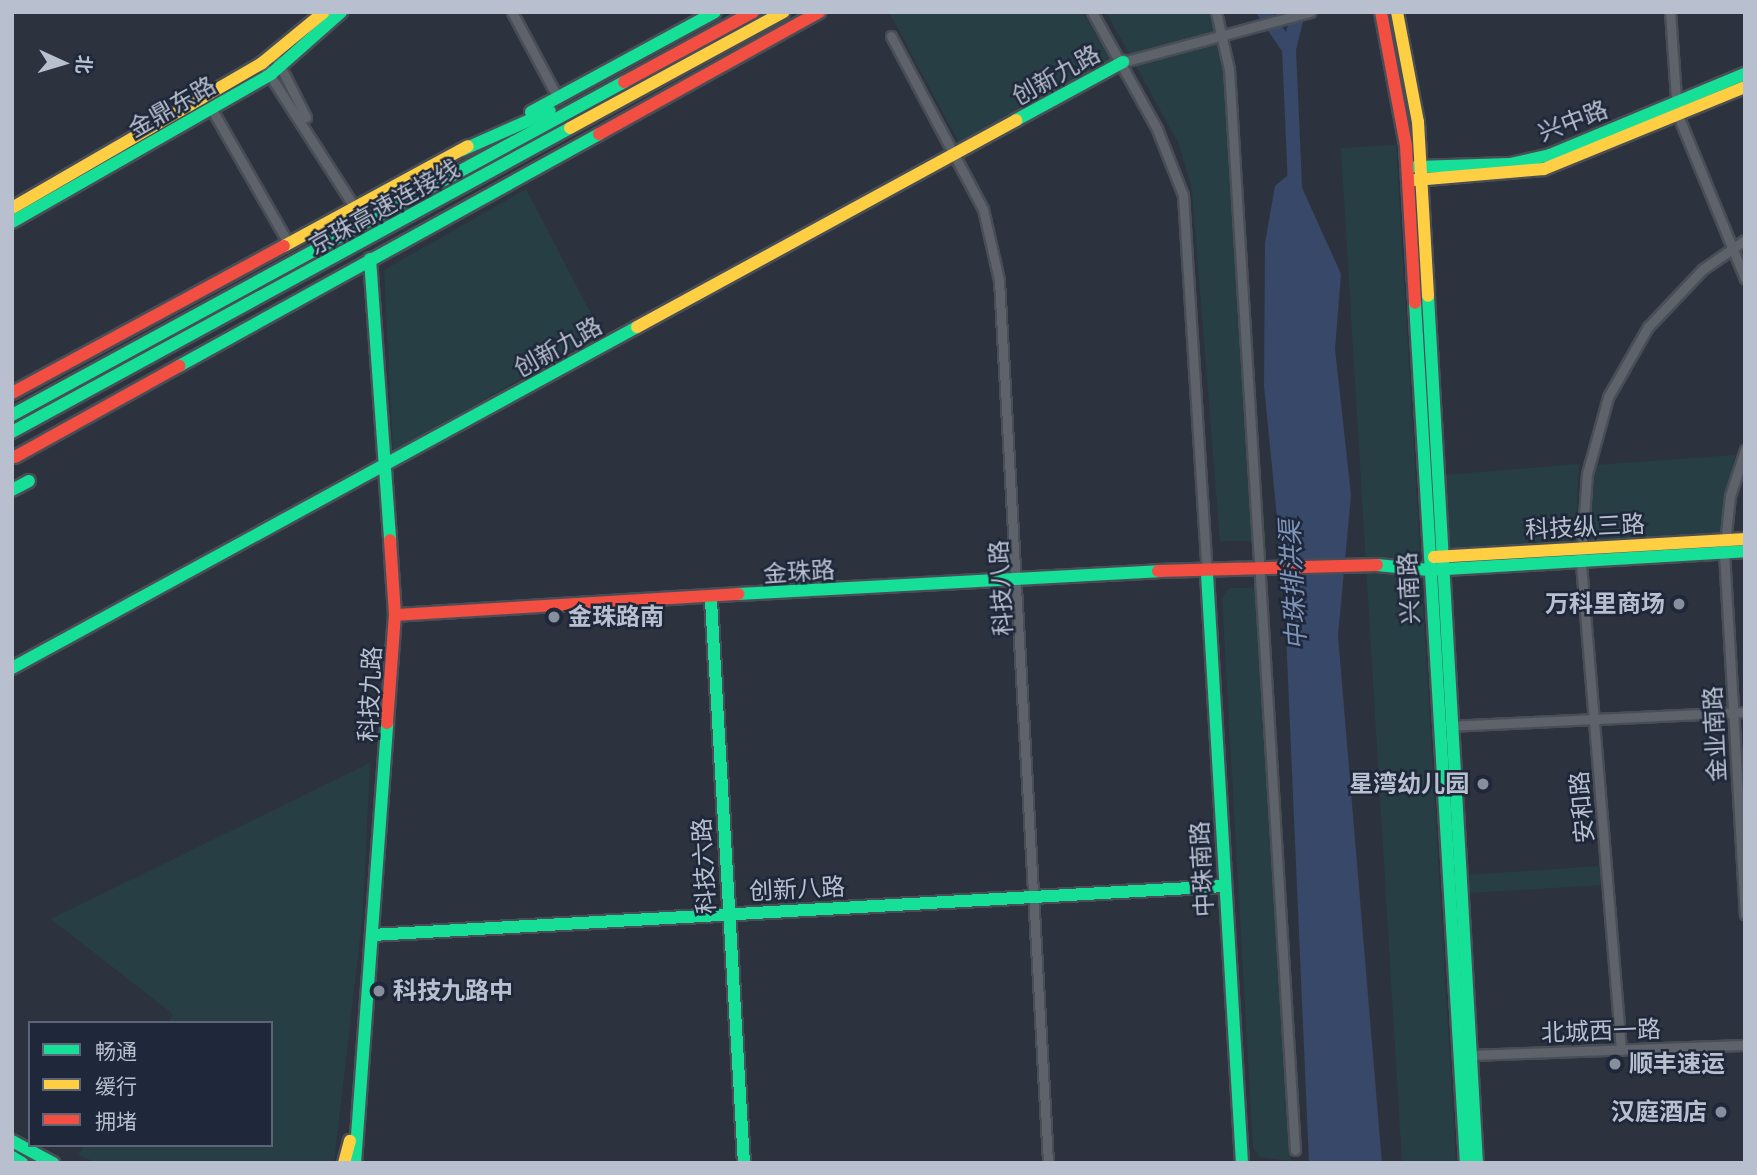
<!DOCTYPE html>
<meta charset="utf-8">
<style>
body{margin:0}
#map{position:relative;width:1757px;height:1175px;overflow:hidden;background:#2c333e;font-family:Raleway,"Noto Sans SC",sans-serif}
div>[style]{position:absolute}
.green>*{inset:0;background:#283e45}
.water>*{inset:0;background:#374869}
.river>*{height:14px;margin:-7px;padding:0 7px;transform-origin:7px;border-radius:7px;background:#374869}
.roads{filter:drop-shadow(2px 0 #494e56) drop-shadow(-2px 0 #494e56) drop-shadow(0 2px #494e56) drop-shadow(0 -2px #494e56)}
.street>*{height:9px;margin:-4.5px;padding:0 4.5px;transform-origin:4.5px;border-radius:4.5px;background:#5e626b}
.fast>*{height:12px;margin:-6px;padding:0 6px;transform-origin:6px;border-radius:6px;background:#16e098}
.slow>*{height:12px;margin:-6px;padding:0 6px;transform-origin:6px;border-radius:6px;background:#ffcf43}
.jam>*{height:12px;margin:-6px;padding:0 6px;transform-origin:6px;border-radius:6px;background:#f24e42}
.dots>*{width:19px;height:19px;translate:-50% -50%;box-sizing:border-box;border:4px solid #1e283a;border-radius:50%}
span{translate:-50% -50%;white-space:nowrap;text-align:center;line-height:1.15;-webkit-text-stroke:5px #1e283a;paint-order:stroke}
.street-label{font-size:24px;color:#b8bfce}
.poi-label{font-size:24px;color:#b8bfce;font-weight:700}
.right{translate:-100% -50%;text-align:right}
.left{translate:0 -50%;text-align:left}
.water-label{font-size:26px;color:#7d92b7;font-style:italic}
.frame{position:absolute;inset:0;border:14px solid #b8bfce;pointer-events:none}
.legend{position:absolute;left:28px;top:1021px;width:245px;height:126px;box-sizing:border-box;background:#1e283a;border:2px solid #5c6475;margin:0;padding:9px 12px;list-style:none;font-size:21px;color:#b8bfce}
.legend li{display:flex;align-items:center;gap:14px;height:35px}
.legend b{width:35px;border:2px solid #5c6475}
.north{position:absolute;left:28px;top:28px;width:70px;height:70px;-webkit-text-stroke:5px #1e283a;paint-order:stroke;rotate:94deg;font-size:19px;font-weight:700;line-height:28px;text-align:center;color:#b8bfce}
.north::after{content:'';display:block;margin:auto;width:24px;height:32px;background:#b8bfce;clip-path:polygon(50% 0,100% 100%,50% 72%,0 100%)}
</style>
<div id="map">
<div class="green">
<div style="clip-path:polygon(889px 12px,1082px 12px,1112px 60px,959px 143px)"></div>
<div style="clip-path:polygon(1106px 12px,1209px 12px,1218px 36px,1226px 84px,1253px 541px,1220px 541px,1192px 190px,1179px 144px)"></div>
<div style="clip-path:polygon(1396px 145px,1456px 1163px,1402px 1163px,1341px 148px)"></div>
<div style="clip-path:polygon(526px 189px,601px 333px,393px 451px,384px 270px)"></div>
<div style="clip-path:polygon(1735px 455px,1720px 536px,1587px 541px,1596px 465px)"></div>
<div style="clip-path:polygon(1579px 464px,1575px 543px,1449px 549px,1445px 475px)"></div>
<div style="clip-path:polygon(1229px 588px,1256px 588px,1291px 1161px,1259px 1157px,1253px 1147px,1222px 598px)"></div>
<div style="clip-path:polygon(370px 763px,363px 912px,334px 1163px,98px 1163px,78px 1155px,85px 1145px,271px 1145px,271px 1023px,168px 1023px,173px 1014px,51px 919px)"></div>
<div style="clip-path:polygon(1600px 866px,1602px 885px,1468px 893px,1467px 875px)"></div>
</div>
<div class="water">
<div style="clip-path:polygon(1294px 170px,1341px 274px,1335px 349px,1351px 495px,1338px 636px,1382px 1163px,1309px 1163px,1284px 588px,1264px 386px,1265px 243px,1275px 186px)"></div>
</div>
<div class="river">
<div style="left:1264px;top:12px;width:45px;rotate:56deg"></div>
<div style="left:1289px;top:49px;width:140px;rotate:87.5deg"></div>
<div style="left:1289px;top:49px;width:38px;rotate:-76deg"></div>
</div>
<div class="roads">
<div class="street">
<div style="left:512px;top:12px;width:98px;rotate:61.9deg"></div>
<div style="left:1092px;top:12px;width:134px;rotate:60.9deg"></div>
<div style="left:1157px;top:129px;width:71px;rotate:68.5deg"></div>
<div style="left:1183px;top:195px;width:380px;rotate:86.4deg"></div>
<div style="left:1216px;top:12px;width:58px;rotate:77.2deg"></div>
<div style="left:1229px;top:69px;width:1083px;rotate:86.51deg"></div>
<div style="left:1670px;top:12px;width:101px;rotate:86deg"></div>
<div style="left:1677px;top:113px;width:179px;rotate:67.7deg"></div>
<div style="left:891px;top:36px;width:196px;rotate:62deg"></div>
<div style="left:983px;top:209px;width:73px;rotate:77.3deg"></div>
<div style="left:999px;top:280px;width:884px;rotate:86.82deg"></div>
<div style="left:274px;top:54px;width:71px;rotate:63.1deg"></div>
<div style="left:1123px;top:62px;width:194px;rotate:-15deg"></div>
<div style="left:262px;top:63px;width:172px;rotate:57.3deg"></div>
<div style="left:211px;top:108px;width:157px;rotate:60.2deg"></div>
<div style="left:1745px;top:450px;width:48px;rotate:108.1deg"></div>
<div style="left:1730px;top:496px;width:56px;rotate:96.1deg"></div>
<div style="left:1724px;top:552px;width:363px;rotate:86.7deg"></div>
<div style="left:1447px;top:726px;width:298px;rotate:-2.7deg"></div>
<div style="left:1621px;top:1050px;width:491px;rotate:-94.7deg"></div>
<div style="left:1581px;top:561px;width:87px;rotate:-86.1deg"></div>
<div style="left:1587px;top:474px;width:80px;rotate:-74.7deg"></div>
<div style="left:1608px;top:397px;width:81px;rotate:-60.3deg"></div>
<div style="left:1648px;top:327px;width:80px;rotate:-46.5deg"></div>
<div style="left:1703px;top:269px;width:51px;rotate:-34.6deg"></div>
<div style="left:1468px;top:1055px;width:277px;rotate:-2.1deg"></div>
</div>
<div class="fast">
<div style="left:531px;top:112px;width:209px;rotate:-28.5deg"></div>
<div style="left:1016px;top:120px;width:122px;rotate:-28.5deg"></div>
<div style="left:462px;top:150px;width:96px;rotate:-23.9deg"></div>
<div style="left:1416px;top:167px;width:94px;rotate:-1.8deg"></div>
<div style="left:1510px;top:164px;width:41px;rotate:-12.7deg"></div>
<div style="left:1550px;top:155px;width:211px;rotate:-22.6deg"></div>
<div style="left:12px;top:222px;width:298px;rotate:-29.7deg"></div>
<div style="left:271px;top:74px;width:94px;rotate:-41.5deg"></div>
<div style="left:370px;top:259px;width:282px;rotate:85.9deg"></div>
<div style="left:1428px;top:296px;width:868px;rotate:86.77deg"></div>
<div style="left:1415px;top:303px;width:862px;rotate:86.61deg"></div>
<div style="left:179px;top:366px;width:480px;rotate:-28.9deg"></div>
<div style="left:12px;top:415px;width:697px;rotate:-28.55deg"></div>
<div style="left:12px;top:432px;width:635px;rotate:-28.58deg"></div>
<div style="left:12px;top:490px;width:19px;rotate:-28deg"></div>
<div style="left:1377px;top:565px;width:52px;rotate:5.5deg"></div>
<div style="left:1429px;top:570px;width:317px;rotate:-3.4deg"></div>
<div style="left:1207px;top:574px;width:590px;rotate:86.6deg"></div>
<div style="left:738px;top:594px;width:421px;rotate:-3.1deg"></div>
<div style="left:711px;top:600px;width:564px;rotate:86.65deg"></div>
<div style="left:12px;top:668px;width:712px;rotate:-28.62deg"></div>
<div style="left:372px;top:935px;width:853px;rotate:-3.29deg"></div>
<div style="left:12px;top:1141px;width:47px;rotate:28.2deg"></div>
<div style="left:12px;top:1157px;width:12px;rotate:31deg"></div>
<div style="left:355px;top:1163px;width:441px;rotate:-85.8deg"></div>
</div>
<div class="slow">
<div style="left:1397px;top:12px;width:112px;rotate:79.2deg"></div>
<div style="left:1418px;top:122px;width:174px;rotate:86.7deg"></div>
<div style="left:570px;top:128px;width:243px;rotate:-28.5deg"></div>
<div style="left:1415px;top:180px;width:129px;rotate:-4.9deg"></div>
<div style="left:1544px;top:169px;width:217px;rotate:-22.2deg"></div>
<div style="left:12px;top:208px;width:289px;rotate:-30.1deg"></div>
<div style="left:262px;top:63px;width:80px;rotate:-39.4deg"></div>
<div style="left:284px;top:246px;width:209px;rotate:-28.5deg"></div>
<div style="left:637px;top:327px;width:432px;rotate:-28.6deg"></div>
<div style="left:1434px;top:557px;width:312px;rotate:-3.3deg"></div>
<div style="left:344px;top:1163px;width:23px;rotate:-75deg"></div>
</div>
<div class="jam">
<div style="left:1381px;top:12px;width:136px;rotate:79.4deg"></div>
<div style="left:1406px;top:146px;width:157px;rotate:86.7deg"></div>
<div style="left:624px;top:82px;width:147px;rotate:-28.5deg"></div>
<div style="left:599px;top:134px;width:252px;rotate:-29deg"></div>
<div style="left:12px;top:393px;width:309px;rotate:-28.4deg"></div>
<div style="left:15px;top:457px;width:188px;rotate:-29deg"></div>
<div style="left:1158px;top:571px;width:219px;rotate:-1.6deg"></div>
<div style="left:395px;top:615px;width:344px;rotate:-3.5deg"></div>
<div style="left:387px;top:723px;width:108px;rotate:-85.8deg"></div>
<div style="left:395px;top:615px;width:75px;rotate:-93.8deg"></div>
</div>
</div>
<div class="dots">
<div style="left:1679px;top:604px;background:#878e9c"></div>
<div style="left:554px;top:617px;background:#878e9c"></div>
<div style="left:1483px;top:784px;background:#878e9c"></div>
<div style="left:379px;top:991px;background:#878e9c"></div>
<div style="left:1615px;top:1064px;background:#878e9c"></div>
<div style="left:1721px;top:1112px;background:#878e9c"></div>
</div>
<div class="street-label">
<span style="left:1056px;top:75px;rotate:-29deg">创新九路</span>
<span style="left:172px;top:107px;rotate:-30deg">金鼎东路</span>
<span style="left:1573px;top:121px;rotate:-21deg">兴中路</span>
<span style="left:384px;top:207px;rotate:-29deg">京珠高速连接线</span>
<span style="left:558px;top:347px;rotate:-29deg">创新九路</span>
<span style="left:1585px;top:527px;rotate:-3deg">科技纵三路</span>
<span style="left:799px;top:572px;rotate:-4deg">金珠路</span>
<span style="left:1001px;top:588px;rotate:-93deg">科技八路</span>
<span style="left:1409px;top:588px;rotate:-93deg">兴南路</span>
<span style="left:370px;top:694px;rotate:-87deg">科技九路</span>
<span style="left:1715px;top:734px;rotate:-93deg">金业南路</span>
<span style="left:1582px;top:807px;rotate:-95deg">安和路</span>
<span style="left:704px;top:866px;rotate:-93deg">科技六路</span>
<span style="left:1202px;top:869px;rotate:-93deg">中珠南路</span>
<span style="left:797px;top:889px;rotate:-3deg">创新八路</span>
<span style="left:1601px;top:1031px;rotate:-2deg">北城西一路</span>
</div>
<div class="poi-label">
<span class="right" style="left:1665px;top:604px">万科里商场</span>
<span class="left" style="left:568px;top:617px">金珠路南</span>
<span class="right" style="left:1469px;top:784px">星湾幼儿园</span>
<span class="left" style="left:393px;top:991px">科技九路中</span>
<span class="left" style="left:1629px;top:1064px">顺丰速运</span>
<span class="right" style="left:1707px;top:1112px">汉庭酒店</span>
</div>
<div class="water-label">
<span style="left:1294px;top:585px;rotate:-93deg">中珠排洪渠</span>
</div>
<div class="frame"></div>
<ul class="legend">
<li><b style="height:9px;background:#16e098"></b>畅通</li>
<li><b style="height:9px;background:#ffcf43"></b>缓行</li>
<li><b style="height:9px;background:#f24e42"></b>拥堵</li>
</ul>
<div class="north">北</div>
</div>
